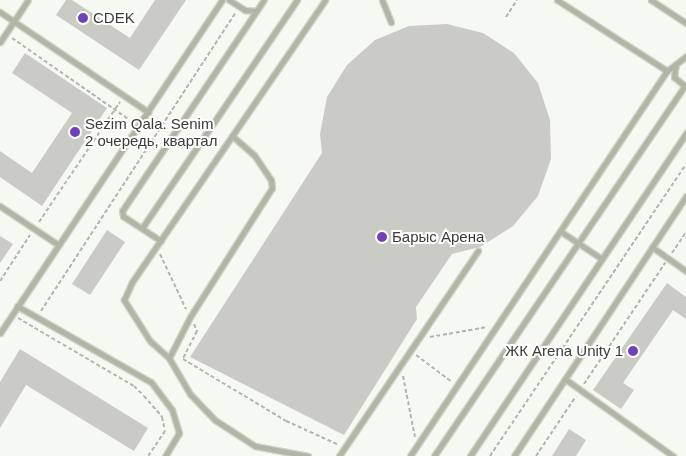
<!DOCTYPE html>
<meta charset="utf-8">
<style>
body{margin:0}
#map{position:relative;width:686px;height:456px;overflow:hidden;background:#f6f8f2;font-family:Helvetica,sans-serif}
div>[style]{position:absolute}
.building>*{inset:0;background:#cacbc5}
.path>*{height:2px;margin-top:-1px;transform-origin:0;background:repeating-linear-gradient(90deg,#b2b4af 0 4px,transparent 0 6.5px)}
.roads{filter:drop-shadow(1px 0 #d1d2cd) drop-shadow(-1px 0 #d1d2cd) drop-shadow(0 1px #d1d2cd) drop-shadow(0 -1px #d1d2cd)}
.lane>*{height:5px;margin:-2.5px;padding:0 2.5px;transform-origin:2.5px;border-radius:2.5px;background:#b1b5a3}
.dots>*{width:14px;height:14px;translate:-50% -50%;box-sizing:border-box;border:2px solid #fff;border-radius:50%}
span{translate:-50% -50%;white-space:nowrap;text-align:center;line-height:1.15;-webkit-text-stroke:4px #fff;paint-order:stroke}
.poi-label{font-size:15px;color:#3b3b39}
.left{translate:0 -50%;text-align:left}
.right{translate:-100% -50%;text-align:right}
</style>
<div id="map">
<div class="building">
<div style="clip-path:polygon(66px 0,72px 0,130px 38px,155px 0,186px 0,139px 70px,56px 15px)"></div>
<div style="clip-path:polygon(447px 24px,483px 33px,514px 53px,538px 83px,550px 120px,551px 159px,538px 196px,513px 226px,480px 247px,452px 254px,416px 307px,417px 319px,344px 435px,190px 357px,322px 153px,320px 134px,327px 97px,347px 65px,375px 40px,409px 26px)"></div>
<div style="clip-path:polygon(25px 53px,107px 108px,42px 206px,0 177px,0 151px,32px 173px,72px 113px,12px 73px)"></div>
<div style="clip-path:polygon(107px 230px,125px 242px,90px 295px,72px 284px)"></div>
<div style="clip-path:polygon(0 236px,13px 244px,0 263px)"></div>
<div style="clip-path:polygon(667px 283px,686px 297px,686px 319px,673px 310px,623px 383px,634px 390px,621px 409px,593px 390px)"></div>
<div style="clip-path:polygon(20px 349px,148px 428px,134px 451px,26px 385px,0 428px,0 382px)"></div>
<div style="clip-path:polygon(569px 429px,586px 440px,576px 456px,552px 456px)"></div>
</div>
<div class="path">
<div style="left:506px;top:17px;width:20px;rotate:-57deg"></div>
<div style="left:12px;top:38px;width:141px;rotate:34.9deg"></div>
<div style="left:39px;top:222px;width:145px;rotate:-56deg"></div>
<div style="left:672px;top:253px;width:25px;rotate:-56deg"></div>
<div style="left:160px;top:254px;width:61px;rotate:64.7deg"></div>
<div style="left:0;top:281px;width:55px;rotate:-56.9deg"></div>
<div style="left:41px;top:311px;width:357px;rotate:-56.9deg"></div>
<div style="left:18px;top:318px;width:134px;rotate:30.4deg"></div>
<div style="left:134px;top:386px;width:14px;rotate:45deg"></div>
<div style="left:144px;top:396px;width:28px;rotate:49deg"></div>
<div style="left:162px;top:417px;width:14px;rotate:78deg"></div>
<div style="left:165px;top:431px;width:30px;rotate:124deg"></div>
<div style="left:194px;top:324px;width:8px;rotate:67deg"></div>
<div style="left:197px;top:331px;width:31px;rotate:117deg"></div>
<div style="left:183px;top:359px;width:120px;rotate:31deg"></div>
<div style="left:286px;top:421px;width:58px;rotate:24.4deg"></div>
<div style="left:430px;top:337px;width:58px;rotate:-10deg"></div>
<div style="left:416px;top:355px;width:45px;rotate:36.9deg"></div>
<div style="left:403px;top:376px;width:62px;rotate:78.9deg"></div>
<div style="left:584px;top:384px;width:146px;rotate:-56.2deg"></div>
<div style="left:490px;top:456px;width:352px;rotate:-56.1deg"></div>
<div style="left:536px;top:456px;width:72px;rotate:-56.3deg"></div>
</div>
<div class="roads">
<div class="lane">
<div style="left:229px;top:0;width:19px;rotate:32deg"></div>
<div style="left:245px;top:10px;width:11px;rotate:5deg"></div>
<div style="left:382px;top:0;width:24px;rotate:68deg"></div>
<div style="left:557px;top:0;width:131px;rotate:32.8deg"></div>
<div style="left:667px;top:71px;width:24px;rotate:-38deg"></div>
<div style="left:651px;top:0;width:42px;rotate:33.3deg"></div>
<div style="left:0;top:12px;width:179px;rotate:34deg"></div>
<div style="left:0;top:42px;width:50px;rotate:-56.3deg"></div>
<div style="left:676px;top:64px;width:13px;rotate:99deg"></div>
<div style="left:674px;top:77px;width:16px;rotate:40deg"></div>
<div style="left:0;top:206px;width:69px;rotate:33.7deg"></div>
<div style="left:142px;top:228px;width:276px;rotate:-55.8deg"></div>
<div style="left:560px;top:231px;width:50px;rotate:33.7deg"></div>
<div style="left:161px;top:241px;width:45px;rotate:-146.7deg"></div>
<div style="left:123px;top:216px;width:5px;rotate:-101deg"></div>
<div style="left:122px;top:211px;width:254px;rotate:-56.1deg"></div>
<div style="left:652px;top:247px;width:42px;rotate:35.2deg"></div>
<div style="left:17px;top:306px;width:154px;rotate:29.6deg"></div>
<div style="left:151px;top:382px;width:35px;rotate:53deg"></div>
<div style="left:172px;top:410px;width:24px;rotate:73deg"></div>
<div style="left:179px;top:433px;width:27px;rotate:121deg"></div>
<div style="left:0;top:333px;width:400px;rotate:-56.3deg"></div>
<div style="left:169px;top:358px;width:46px;rotate:-62.9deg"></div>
<div style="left:190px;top:317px;width:153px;rotate:-57.6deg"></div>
<div style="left:272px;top:188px;width:8px;rotate:-97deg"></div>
<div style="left:271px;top:180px;width:30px;rotate:-124deg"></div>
<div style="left:254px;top:155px;width:29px;rotate:-139deg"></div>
<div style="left:565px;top:379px;width:133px;rotate:35.5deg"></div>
<div style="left:308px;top:456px;width:54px;rotate:-169.3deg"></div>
<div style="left:255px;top:446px;width:48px;rotate:-147deg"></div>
<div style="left:215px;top:420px;width:36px;rotate:-134deg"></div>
<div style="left:190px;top:394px;width:42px;rotate:-120.3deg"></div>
<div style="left:169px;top:358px;width:25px;rotate:-138deg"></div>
<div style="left:150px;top:341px;width:49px;rotate:-122.4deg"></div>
<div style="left:124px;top:300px;width:20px;rotate:-66deg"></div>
<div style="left:132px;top:282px;width:342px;rotate:-55.6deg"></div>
<div style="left:339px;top:456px;width:248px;rotate:-55.9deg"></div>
<div style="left:410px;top:456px;width:463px;rotate:-56.3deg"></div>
<div style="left:434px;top:456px;width:446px;rotate:-55.9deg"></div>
<div style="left:470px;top:456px;width:389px;rotate:-56.2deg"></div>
<div style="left:514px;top:456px;width:312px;rotate:-56.5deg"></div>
</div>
</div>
<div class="dots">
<div style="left:83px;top:18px;background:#7041b9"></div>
<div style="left:75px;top:132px;background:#7041b9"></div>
<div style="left:382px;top:237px;background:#7041b9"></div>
<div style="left:633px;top:351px;background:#7041b9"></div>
</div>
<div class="poi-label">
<span class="left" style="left:93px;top:18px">CDEK</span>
<span class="left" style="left:85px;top:132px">Sezim Qala. Senim<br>2 очередь, квартал</span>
<span class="left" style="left:392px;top:237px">Барыс Арена</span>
<span class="right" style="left:623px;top:351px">ЖК Arena Unity 1</span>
</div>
</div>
